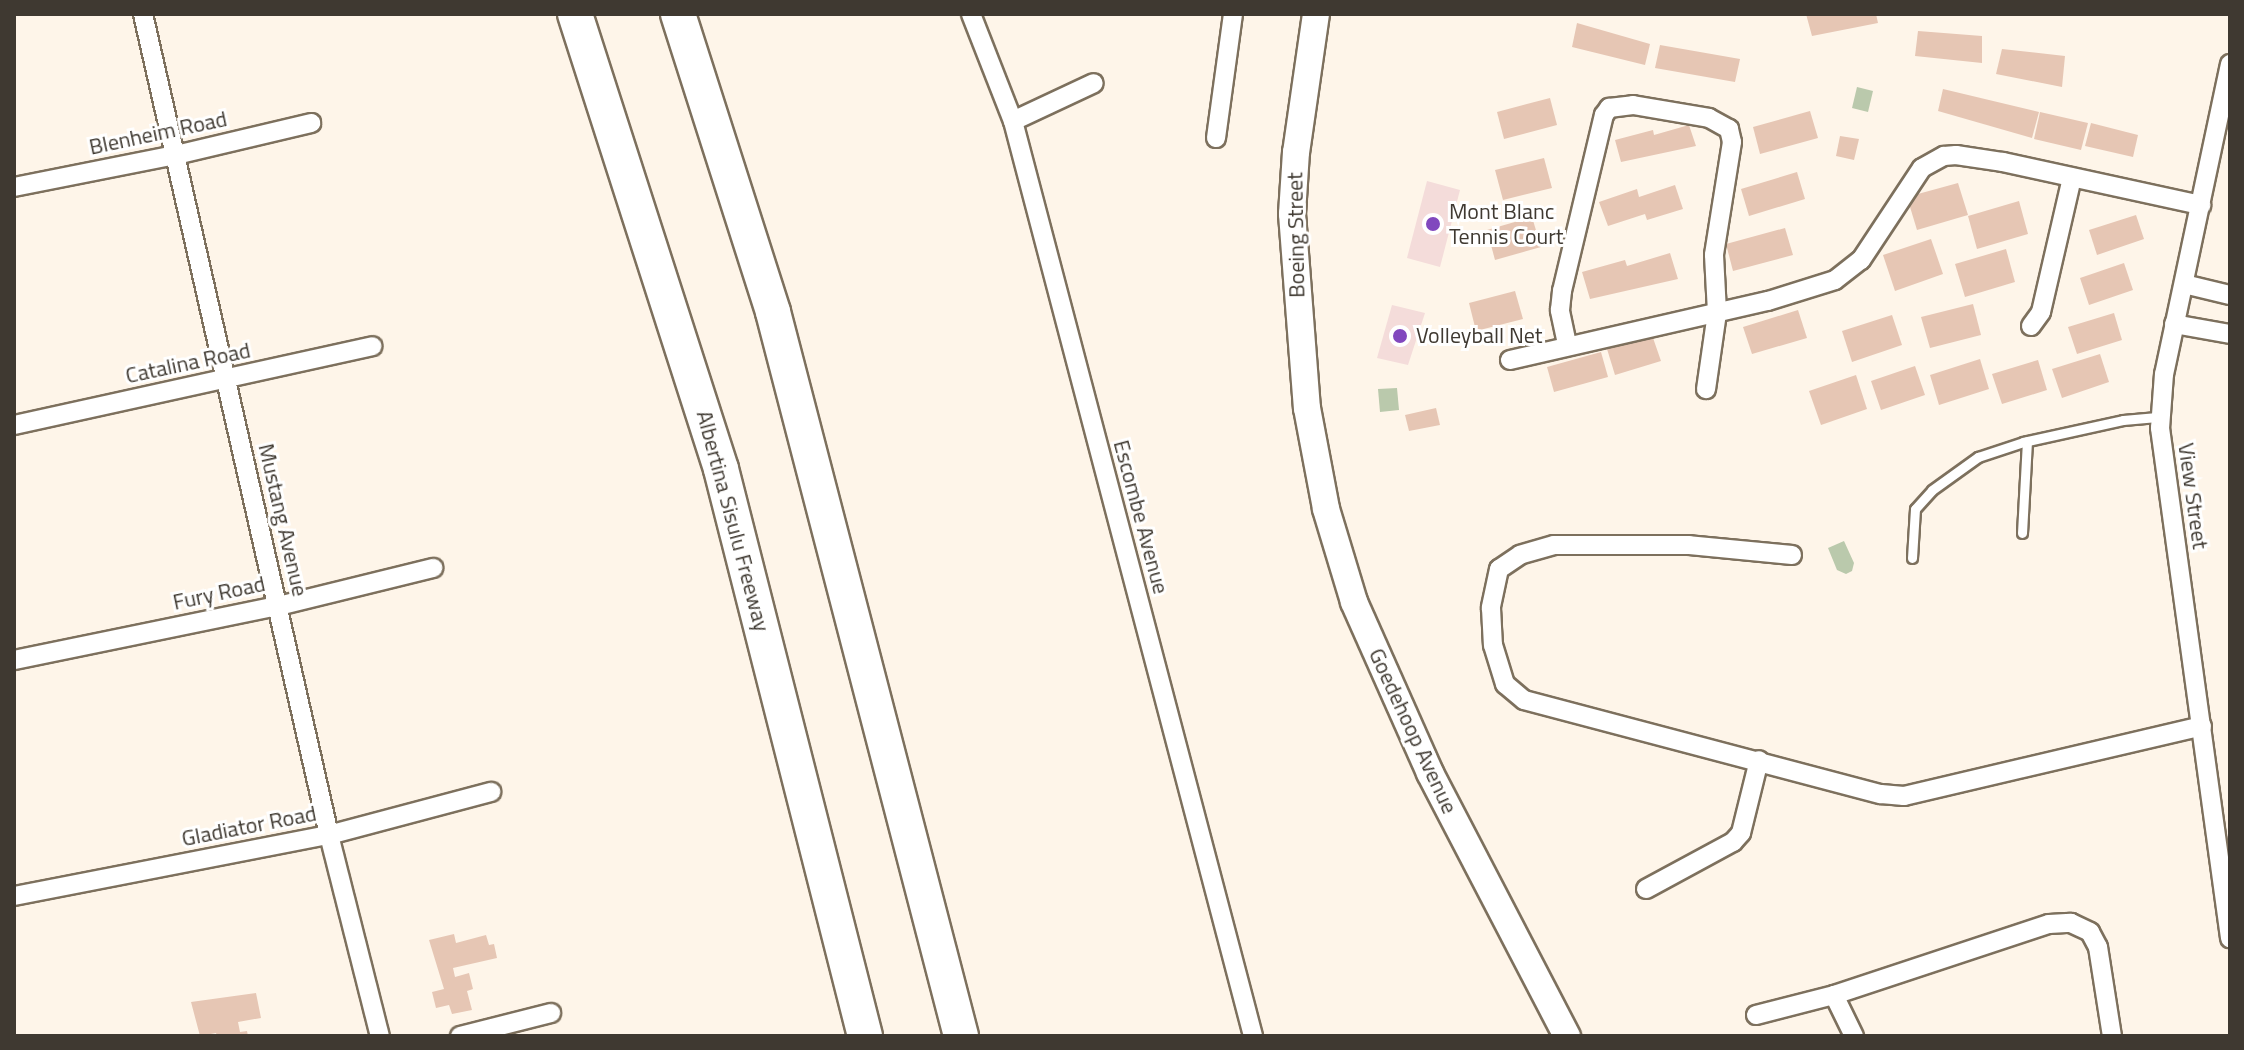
<!DOCTYPE html>
<style>
body{margin:0}
#map{position:relative;width:2244px;height:1050px;overflow:hidden;background:#fef5e9;font-family:"Titillium Web",sans-serif}
div>[style]{position:absolute}
.green>*{inset:0;background:#f4dcda}
.water>*{inset:0;background:#bac9ac}
.building>*{inset:0;background:#e6c6b4}
.roads{filter:drop-shadow(2px 0 #7d705d) drop-shadow(-2px 0 #7d705d) drop-shadow(0 2px #7d705d) drop-shadow(0 -2px #7d705d)}
.service>*{height:9px;margin:-4.5px;padding:0 4.5px;transform-origin:4.5px;border-radius:4.5px;background:#fff}
.minor>*{height:18px;margin:-9px;padding:0 9px;transform-origin:9px;border-radius:9px;background:#fff}
.secondary>*{height:26px;margin:-13px;padding:0 13px;transform-origin:13px;border-radius:13px;background:#fff}
.motorway>*{height:34px;margin:-17px;padding:0 17px;transform-origin:17px;border-radius:17px;background:#fff}
.dots>*{width:22px;height:22px;translate:-50% -50%;box-sizing:border-box;border:4px solid #fff;border-radius:50%}
span{translate:-50% -50%;white-space:nowrap;text-align:center;line-height:1.15;-webkit-text-stroke:6px #fff;paint-order:stroke}
.street-label{font-size:22px;color:#3f3931}
.poi-label{font-size:22px;color:#3f3931}
.left{translate:0 -50%;text-align:left}
.frame{position:absolute;inset:0;border:16px solid #3f3931;pointer-events:none}
</style>
<div id="map">
<div class="green">
<div style="clip-path:polygon(1427px 181px,1460px 190px,1440px 267px,1407px 258px)"></div>
<div style="clip-path:polygon(1392px 305px,1425px 313px,1408px 365px,1377px 358px)"></div>
</div>
<div class="water">
<div style="clip-path:polygon(1857px 87px,1873px 91px,1868px 112px,1852px 108px)"></div>
<div style="clip-path:polygon(1397px 388px,1399px 410px,1380px 412px,1378px 389px)"></div>
<div style="clip-path:polygon(1844px 541px,1854px 563px,1852px 571px,1846px 574px,1837px 570px,1828px 548px)"></div>
</div>
<div class="building">
<div style="clip-path:polygon(1806px 14px,1876px 14px,1878px 23px,1812px 36px)"></div>
<div style="clip-path:polygon(1577px 23px,1650px 44px,1645px 65px,1572px 47px)"></div>
<div style="clip-path:polygon(1918px 31px,1982px 36px,1982px 63px,1915px 56px)"></div>
<div style="clip-path:polygon(1660px 45px,1740px 59px,1735px 82px,1655px 68px)"></div>
<div style="clip-path:polygon(2002px 49px,2065px 56px,2062px 87px,1996px 74px)"></div>
<div style="clip-path:polygon(1943px 89px,2039px 112px,2032px 138px,1938px 111px)"></div>
<div style="clip-path:polygon(1550px 98px,1557px 125px,1504px 139px,1497px 112px)"></div>
<div style="clip-path:polygon(1810px 111px,1818px 138px,1760px 154px,1753px 127px)"></div>
<div style="clip-path:polygon(2040px 112px,2088px 123px,2081px 150px,2034px 139px)"></div>
<div style="clip-path:polygon(2091px 123px,2138px 135px,2133px 157px,2085px 146px)"></div>
<div style="clip-path:polygon(1689px 125px,1696px 146px,1621px 162px,1615px 140px,1653px 130px,1654px 135px)"></div>
<div style="clip-path:polygon(1840px 136px,1859px 139px,1854px 160px,1836px 156px)"></div>
<div style="clip-path:polygon(1544px 158px,1552px 188px,1503px 200px,1495px 170px)"></div>
<div style="clip-path:polygon(1797px 172px,1805px 199px,1749px 216px,1741px 189px)"></div>
<div style="clip-path:polygon(1958px 183px,1968px 215px,1917px 230px,1907px 197px)"></div>
<div style="clip-path:polygon(1675px 185px,1683px 209px,1647px 220px,1645px 214px,1608px 226px,1599px 202px,1637px 189px,1639px 197px)"></div>
<div style="clip-path:polygon(2019px 201px,2028px 234px,1977px 249px,1968px 216px)"></div>
<div style="clip-path:polygon(2136px 215px,2144px 239px,2097px 255px,2089px 230px)"></div>
<div style="clip-path:polygon(1532px 217px,1541px 247px,1495px 260px,1487px 230px)"></div>
<div style="clip-path:polygon(1785px 228px,1793px 255px,1733px 271px,1726px 244px)"></div>
<div style="clip-path:polygon(1931px 239px,1943px 274px,1895px 291px,1883px 255px)"></div>
<div style="clip-path:polygon(2006px 249px,2015px 282px,1965px 297px,1955px 264px)"></div>
<div style="clip-path:polygon(1670px 253px,1678px 279px,1590px 299px,1582px 272px,1625px 260px,1627px 266px)"></div>
<div style="clip-path:polygon(2124px 263px,2133px 290px,2089px 305px,2080px 278px)"></div>
<div style="clip-path:polygon(1515px 291px,1523px 319px,1476px 331px,1469px 303px)"></div>
<div style="clip-path:polygon(1973px 304px,1981px 335px,1930px 348px,1921px 317px)"></div>
<div style="clip-path:polygon(1798px 310px,1807px 338px,1752px 354px,1743px 327px)"></div>
<div style="clip-path:polygon(2114px 313px,2122px 340px,2077px 354px,2068px 327px)"></div>
<div style="clip-path:polygon(1892px 315px,1902px 345px,1852px 362px,1842px 331px)"></div>
<div style="clip-path:polygon(1652px 335px,1661px 361px,1615px 375px,1607px 349px)"></div>
<div style="clip-path:polygon(1601px 352px,1608px 377px,1554px 392px,1547px 367px)"></div>
<div style="clip-path:polygon(2100px 354px,2109px 382px,2062px 398px,2052px 369px)"></div>
<div style="clip-path:polygon(1980px 359px,1989px 389px,1939px 405px,1930px 375px)"></div>
<div style="clip-path:polygon(2038px 360px,2047px 390px,2002px 404px,1992px 374px)"></div>
<div style="clip-path:polygon(1915px 366px,1925px 395px,1881px 410px,1871px 381px)"></div>
<div style="clip-path:polygon(1856px 375px,1867px 409px,1821px 425px,1809px 391px)"></div>
<div style="clip-path:polygon(1436px 408px,1440px 425px,1409px 431px,1405px 415px)"></div>
<div style="clip-path:polygon(454px 934px,456px 943px,486px 935px,489px 945px,494px 944px,497px 958px,453px 968px,455px 977px,469px 973px,473px 989px,467px 991px,472px 1010px,452px 1014px,449px 1005px,436px 1008px,432px 992px,444px 989px,429px 940px)"></div>
<div style="clip-path:polygon(256px 993px,261px 1018px,238px 1022px,240px 1032px,247px 1031px,248px 1036px,217px 1036px,216px 1033px,200px 1036px,191px 1002px)"></div>
</div>
<div class="roads">
<div class="service">
<div style="left:2022px;top:533px;width:92px;rotate:-86.9deg"></div>
<div style="left:1912px;top:558px;width:49px;rotate:-86.5deg"></div>
<div style="left:1915px;top:509px;width:25px;rotate:-48deg"></div>
<div style="left:1932px;top:490px;width:57px;rotate:-35.7deg"></div>
<div style="left:1978px;top:457px;width:47px;rotate:-18.4deg"></div>
<div style="left:2023px;top:442px;width:102px;rotate:-12.4deg"></div>
<div style="left:2123px;top:420px;width:37px;rotate:-5deg"></div>
</div>
<div class="minor">
<div style="left:143px;top:14px;width:842px;rotate:77.23deg"></div>
<div style="left:329px;top:835px;width:207px;rotate:75.8deg"></div>
<div style="left:971px;top:14px;width:115px;rotate:68.6deg"></div>
<div style="left:1013px;top:121px;width:946px;rotate:75.3deg"></div>
<div style="left:2230px;top:64px;width:317px;rotate:102deg"></div>
<div style="left:2164px;top:374px;width:54px;rotate:94.2deg"></div>
<div style="left:2160px;top:428px;width:515px;rotate:82.18deg"></div>
<div style="left:1013px;top:121px;width:89px;rotate:-25.1deg"></div>
<div style="left:1216px;top:138px;width:125px;rotate:-82.2deg"></div>
<div style="left:14px;top:187px;width:165px;rotate:-11.2deg"></div>
<div style="left:176px;top:155px;width:139px;rotate:-13.3deg"></div>
<div style="left:2184px;top:284px;width:47px;rotate:13.4deg"></div>
<div style="left:2174px;top:324px;width:57px;rotate:10.1deg"></div>
<div style="left:2031px;top:326px;width:17px;rotate:-54deg"></div>
<div style="left:2041px;top:312px;width:138px;rotate:-77deg"></div>
<div style="left:1567px;top:344px;width:35px;rotate:-102deg"></div>
<div style="left:1560px;top:310px;width:19px;rotate:-84deg"></div>
<div style="left:1562px;top:291px;width:181px;rotate:-76.6deg"></div>
<div style="left:1604px;top:115px;width:9px;rotate:-54deg"></div>
<div style="left:1609px;top:108px;width:24px;rotate:-7deg"></div>
<div style="left:1633px;top:105px;width:77px;rotate:9.7deg"></div>
<div style="left:1709px;top:118px;width:23px;rotate:29deg"></div>
<div style="left:1729px;top:129px;width:13px;rotate:77deg"></div>
<div style="left:1732px;top:142px;width:114px;rotate:99.1deg"></div>
<div style="left:1714px;top:255px;width:58px;rotate:87deg"></div>
<div style="left:1717px;top:313px;width:77px;rotate:98.2deg"></div>
<div style="left:1510px;top:360px;width:265px;rotate:-12.9deg"></div>
<div style="left:1768px;top:301px;width:70px;rotate:-17.4deg"></div>
<div style="left:1835px;top:280px;width:33px;rotate:-38deg"></div>
<div style="left:1861px;top:260px;width:110px;rotate:-56.5deg"></div>
<div style="left:1922px;top:168px;width:25px;rotate:-29deg"></div>
<div style="left:1944px;top:156px;width:12px;rotate:-5deg"></div>
<div style="left:1956px;top:155px;width:48px;rotate:8.5deg"></div>
<div style="left:2003px;top:162px;width:203px;rotate:12.3deg"></div>
<div style="left:14px;top:425px;width:367px;rotate:-12.4deg"></div>
<div style="left:1792px;top:555px;width:103px;rotate:-174.5deg"></div>
<div style="left:1689px;top:545px;width:135px;rotate:180deg"></div>
<div style="left:1554px;top:545px;width:35px;rotate:164deg"></div>
<div style="left:1520px;top:555px;width:25px;rotate:146deg"></div>
<div style="left:1499px;top:569px;width:40px;rotate:102deg"></div>
<div style="left:1491px;top:608px;width:37px;rotate:87deg"></div>
<div style="left:1493px;top:645px;width:41px;rotate:72.9deg"></div>
<div style="left:1505px;top:684px;width:25px;rotate:40deg"></div>
<div style="left:1524px;top:700px;width:369px;rotate:14.8deg"></div>
<div style="left:1881px;top:794px;width:23px;rotate:5deg"></div>
<div style="left:1904px;top:796px;width:306px;rotate:-13.2deg"></div>
<div style="left:14px;top:660px;width:269px;rotate:-11.6deg"></div>
<div style="left:278px;top:606px;width:160px;rotate:-13.8deg"></div>
<div style="left:1646px;top:889px;width:99px;rotate:-28.4deg"></div>
<div style="left:1733px;top:842px;width:12px;rotate:-48deg"></div>
<div style="left:1741px;top:833px;width:75px;rotate:-76.1deg"></div>
<div style="left:14px;top:896px;width:321px;rotate:-11deg"></div>
<div style="left:329px;top:835px;width:168px;rotate:-14.9deg"></div>
<div style="left:1834px;top:995px;width:46px;rotate:64deg"></div>
<div style="left:1756px;top:1015px;width:81px;rotate:-14.4deg"></div>
<div style="left:1834px;top:995px;width:226px;rotate:-18.3deg"></div>
<div style="left:2049px;top:924px;width:22px;rotate:-3deg"></div>
<div style="left:2071px;top:923px;width:21px;rotate:25deg"></div>
<div style="left:2090px;top:932px;width:17px;rotate:62deg"></div>
<div style="left:2098px;top:947px;width:90px;rotate:81.1deg"></div>
<div style="left:460px;top:1036px;width:94px;rotate:-14.2deg"></div>
</div>
<div class="secondary">
<div style="left:1316px;top:14px;width:139px;rotate:98.2deg"></div>
<div style="left:1296px;top:152px;width:62px;rotate:93.7deg"></div>
<div style="left:1292px;top:214px;width:195px;rotate:85.6deg"></div>
<div style="left:1307px;top:408px;width:103px;rotate:79.3deg"></div>
<div style="left:1326px;top:509px;width:97px;rotate:73.2deg"></div>
<div style="left:1354px;top:602px;width:187px;rotate:66deg"></div>
<div style="left:1430px;top:773px;width:297px;rotate:62.5deg"></div>
</div>
<div class="motorway">
<div style="left:575px;top:14px;width:478px;rotate:72.2deg"></div>
<div style="left:721px;top:469px;width:585px;rotate:75.75deg"></div>
<div style="left:678px;top:14px;width:313px;rotate:72.3deg"></div>
<div style="left:773px;top:312px;width:748px;rotate:75.44deg"></div>
</div>
</div>
<div class="dots">
<div style="left:1433px;top:224px;background:#8148be"></div>
<div style="left:1400px;top:336px;background:#8148be"></div>
</div>
<div class="street-label">
<span style="left:158px;top:133px;rotate:-12deg">Blenheim Road</span>
<span style="left:1296px;top:235px;rotate:-91deg">Boeing Street</span>
<span style="left:188px;top:363px;rotate:-12deg">Catalina Road</span>
<span style="left:2193px;top:496px;rotate:82deg">View Street</span>
<span style="left:1141px;top:517px;rotate:75deg">Escombe Avenue</span>
<span style="left:283px;top:520px;rotate:77deg">Mustang Avenue</span>
<span style="left:733px;top:521px;rotate:75deg">Albertina Sisulu Freeway</span>
<span style="left:219px;top:593px;rotate:-12deg">Fury Road</span>
<span style="left:1413px;top:731px;rotate:65deg">Goedehoop Avenue</span>
<span style="left:249px;top:826px;rotate:-11deg">Gladiator Road</span>
</div>
<div class="poi-label">
<span class="left" style="left:1449px;top:224px">Mont Blanc<br>Tennis Court</span>
<span class="left" style="left:1416px;top:336px">Volleyball Net</span>
</div>
<div class="frame"></div>
</div>
